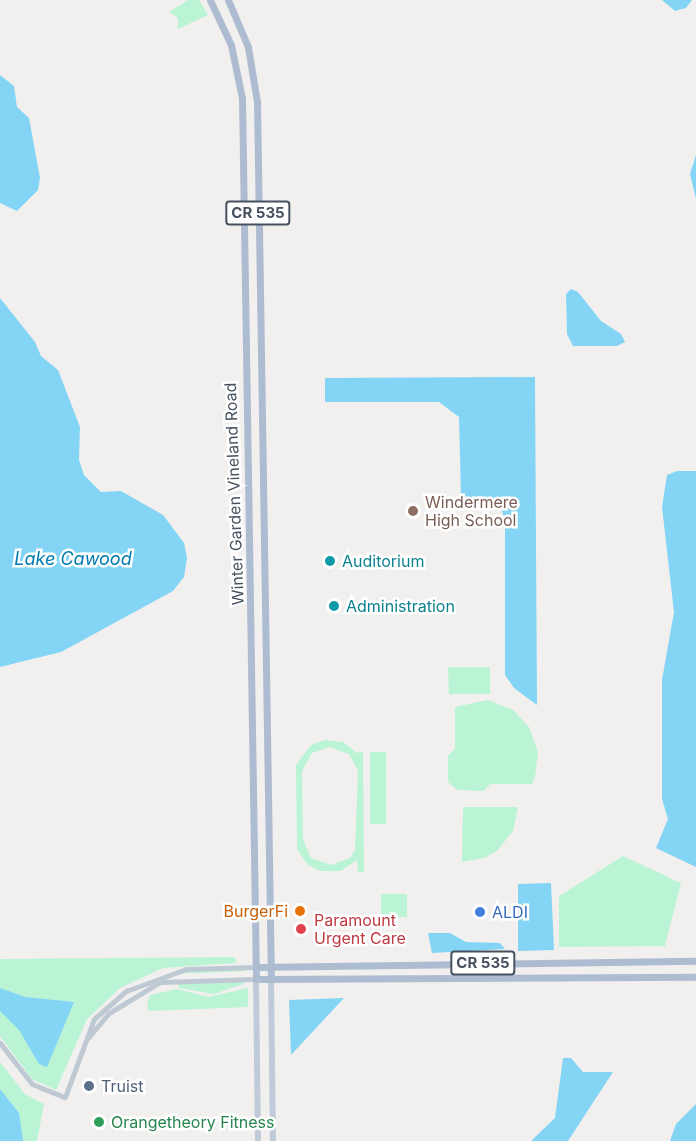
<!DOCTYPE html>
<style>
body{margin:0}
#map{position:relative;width:696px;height:1141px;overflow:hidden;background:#f2f0ef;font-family:Inter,sans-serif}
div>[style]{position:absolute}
.green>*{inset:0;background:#baf4d5}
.water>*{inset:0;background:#83d4f5}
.tertiary>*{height:5px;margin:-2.5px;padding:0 2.5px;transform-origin:2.5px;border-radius:2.5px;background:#bfc9d3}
.secondary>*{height:6px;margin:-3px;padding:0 3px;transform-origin:3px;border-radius:3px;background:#c0cbda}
.primary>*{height:7px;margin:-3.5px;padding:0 3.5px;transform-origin:3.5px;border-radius:3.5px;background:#adbcd1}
.dots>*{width:16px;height:16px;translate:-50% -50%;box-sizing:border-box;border:3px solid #fff;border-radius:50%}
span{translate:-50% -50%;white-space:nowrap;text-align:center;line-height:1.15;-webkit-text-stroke:5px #fff;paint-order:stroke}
.shield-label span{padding:2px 4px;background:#fff;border:2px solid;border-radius:4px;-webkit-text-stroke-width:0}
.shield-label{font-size:15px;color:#46515f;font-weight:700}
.street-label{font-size:16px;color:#46515f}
.education-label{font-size:16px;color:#785e54}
.left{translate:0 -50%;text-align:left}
.culture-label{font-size:16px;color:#0d838f}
.food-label{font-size:16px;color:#c56008}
.right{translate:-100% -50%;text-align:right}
.shop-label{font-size:16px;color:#366cbe}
.health-label{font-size:16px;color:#be3a42}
.service-label{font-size:16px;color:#4e5e75}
.leisure-label{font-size:16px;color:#27864d}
.water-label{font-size:18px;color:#017cb0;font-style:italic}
</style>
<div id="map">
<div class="green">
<div style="clip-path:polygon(188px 0,199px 0,208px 15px,178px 29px,178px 18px,169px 12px)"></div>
<div style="clip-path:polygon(448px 667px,490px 667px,490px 694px,449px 694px)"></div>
<div style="clip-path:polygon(488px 700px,513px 710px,529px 727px,538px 752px,535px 777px,532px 784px,490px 784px,484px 791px,457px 790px,448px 782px,448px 756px,455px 748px,455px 707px)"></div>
<div style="clip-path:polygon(evenodd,325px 740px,343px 742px,357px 753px,363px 751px,364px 872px,358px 872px,357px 860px,341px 871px,321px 871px,308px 865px,297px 849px,296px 765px,311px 745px,325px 740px,330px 747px,349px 754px,358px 771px,355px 850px,350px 858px,331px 865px,311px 858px,303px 840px,302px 771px,312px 753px,330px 747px)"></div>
<div style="clip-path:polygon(370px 752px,386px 752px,386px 824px,370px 824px)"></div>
<div style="clip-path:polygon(463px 807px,518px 807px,513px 831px,497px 851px,484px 858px,462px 862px)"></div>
<div style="clip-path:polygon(623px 856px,681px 883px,665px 946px,559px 947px,559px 896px)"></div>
<div style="clip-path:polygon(407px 894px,407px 917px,381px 918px,381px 894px)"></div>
<div style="clip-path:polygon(235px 957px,236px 963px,163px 968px,120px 988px,87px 1019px,56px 1090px,32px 1079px,0 1036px,0 959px)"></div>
<div style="clip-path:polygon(194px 970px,245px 970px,246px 971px,172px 974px)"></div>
<div style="clip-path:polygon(178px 983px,235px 982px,246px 983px,214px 994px,179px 988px)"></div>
<div style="clip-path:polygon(248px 988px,248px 1007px,149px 1011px,147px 1005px,150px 995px,177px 989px,208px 997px)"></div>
<div style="clip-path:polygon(0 1062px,25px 1094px,44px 1104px,37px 1141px,0 1141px)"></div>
</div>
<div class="water">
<div style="clip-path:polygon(662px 0,692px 0,686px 8px,675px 11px)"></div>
<div style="clip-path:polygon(0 75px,14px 86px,17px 107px,29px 118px,40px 178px,38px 190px,17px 211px,0 203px)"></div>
<div style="clip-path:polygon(696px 155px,696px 199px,690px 174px)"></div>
<div style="clip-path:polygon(571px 289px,578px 292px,601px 321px,621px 334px,625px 342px,617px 346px,573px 346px,567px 334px,566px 294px)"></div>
<div style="clip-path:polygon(0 298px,35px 342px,41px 356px,58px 370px,80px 427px,79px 460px,84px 475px,101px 492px,121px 491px,163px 515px,184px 543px,187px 558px,184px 577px,173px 591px,61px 652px,0 667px)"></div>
<div style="clip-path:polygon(535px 377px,537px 705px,514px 688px,505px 675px,505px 520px,502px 511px,488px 499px,461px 496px,459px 417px,439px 402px,325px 402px,325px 378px)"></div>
<div style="clip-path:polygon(677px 471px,696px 471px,696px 867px,656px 848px,668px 819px,662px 799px,662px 680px,674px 612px,662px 507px,667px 475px)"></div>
<div style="clip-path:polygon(551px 883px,554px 950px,518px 951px,518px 884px)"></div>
<div style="clip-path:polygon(428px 933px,450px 933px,466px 942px,500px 943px,505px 949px,432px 953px)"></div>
<div style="clip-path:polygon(0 988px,25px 997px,74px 1002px,47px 1067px,39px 1064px,19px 1030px,0 1011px)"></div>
<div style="clip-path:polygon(344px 998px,291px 1055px,289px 1000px)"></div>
<div style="clip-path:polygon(563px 1058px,571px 1058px,583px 1072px,613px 1072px,568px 1141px,531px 1141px,555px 1118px)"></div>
<div style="clip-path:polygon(0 1089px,19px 1113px,23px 1141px,0 1141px)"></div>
<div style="clip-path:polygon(696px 1104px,696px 1141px,670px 1141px,676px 1124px)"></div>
</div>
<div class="tertiary">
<div style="left:87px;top:1039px;width:34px;rotate:-50deg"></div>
<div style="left:109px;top:1013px;width:60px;rotate:-31.3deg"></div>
<div style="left:160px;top:982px;width:96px;rotate:-1.8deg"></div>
<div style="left:0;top:1043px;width:52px;rotate:52deg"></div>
<div style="left:32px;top:1084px;width:35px;rotate:22deg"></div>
<div style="left:65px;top:1097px;width:83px;rotate:-69.6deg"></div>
<div style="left:94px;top:1019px;width:43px;rotate:-41.2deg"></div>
<div style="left:126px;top:991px;width:64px;rotate:-20.1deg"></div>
<div style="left:186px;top:969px;width:70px;rotate:-1.6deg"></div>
</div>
<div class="secondary">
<div style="left:256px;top:979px;width:162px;rotate:89.3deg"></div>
<div style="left:271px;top:979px;width:162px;rotate:89.3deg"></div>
</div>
<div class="primary">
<div style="left:210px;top:0;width:50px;rotate:65deg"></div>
<div style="left:231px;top:45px;width:54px;rotate:78.3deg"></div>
<div style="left:242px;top:98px;width:881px;rotate:89.09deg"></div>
<div style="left:256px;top:979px;width:440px;rotate:-0.3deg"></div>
<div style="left:228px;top:0;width:51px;rotate:66.9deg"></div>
<div style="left:248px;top:47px;width:56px;rotate:80.7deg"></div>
<div style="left:257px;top:102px;width:877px;rotate:89.09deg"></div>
<div style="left:256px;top:967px;width:440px;rotate:-0.8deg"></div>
</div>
<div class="dots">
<div style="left:413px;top:511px;background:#8d6e63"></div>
<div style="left:330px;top:561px;background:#0f9aa8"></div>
<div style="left:334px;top:606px;background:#0f9aa8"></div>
<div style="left:300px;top:911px;background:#e8710a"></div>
<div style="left:480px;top:912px;background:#3f7fe0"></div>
<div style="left:301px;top:929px;background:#e0444e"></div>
<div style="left:89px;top:1086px;background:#5c6f8a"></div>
<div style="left:99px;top:1122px;background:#2e9e5b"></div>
</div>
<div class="shield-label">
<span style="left:258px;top:213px">CR 535</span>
<span style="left:483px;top:963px">CR 535</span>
</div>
<div class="street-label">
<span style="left:234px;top:494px;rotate:-92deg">Winter Garden Vineland Road</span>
</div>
<div class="education-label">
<span class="left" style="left:425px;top:511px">Windermere<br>High School</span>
</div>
<div class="culture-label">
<span class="left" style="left:342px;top:561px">Auditorium</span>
<span class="left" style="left:346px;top:606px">Administration</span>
</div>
<div class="food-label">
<span class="right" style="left:288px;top:911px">BurgerFi</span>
</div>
<div class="shop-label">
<span class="left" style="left:492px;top:912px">ALDI</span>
</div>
<div class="health-label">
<span class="left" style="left:314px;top:929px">Paramount<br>Urgent Care</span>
</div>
<div class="service-label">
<span class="left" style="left:101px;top:1086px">Truist</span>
</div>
<div class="leisure-label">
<span class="left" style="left:111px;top:1122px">Orangetheory Fitness</span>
</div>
<div class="water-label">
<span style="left:73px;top:559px">Lake Cawood</span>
</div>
</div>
